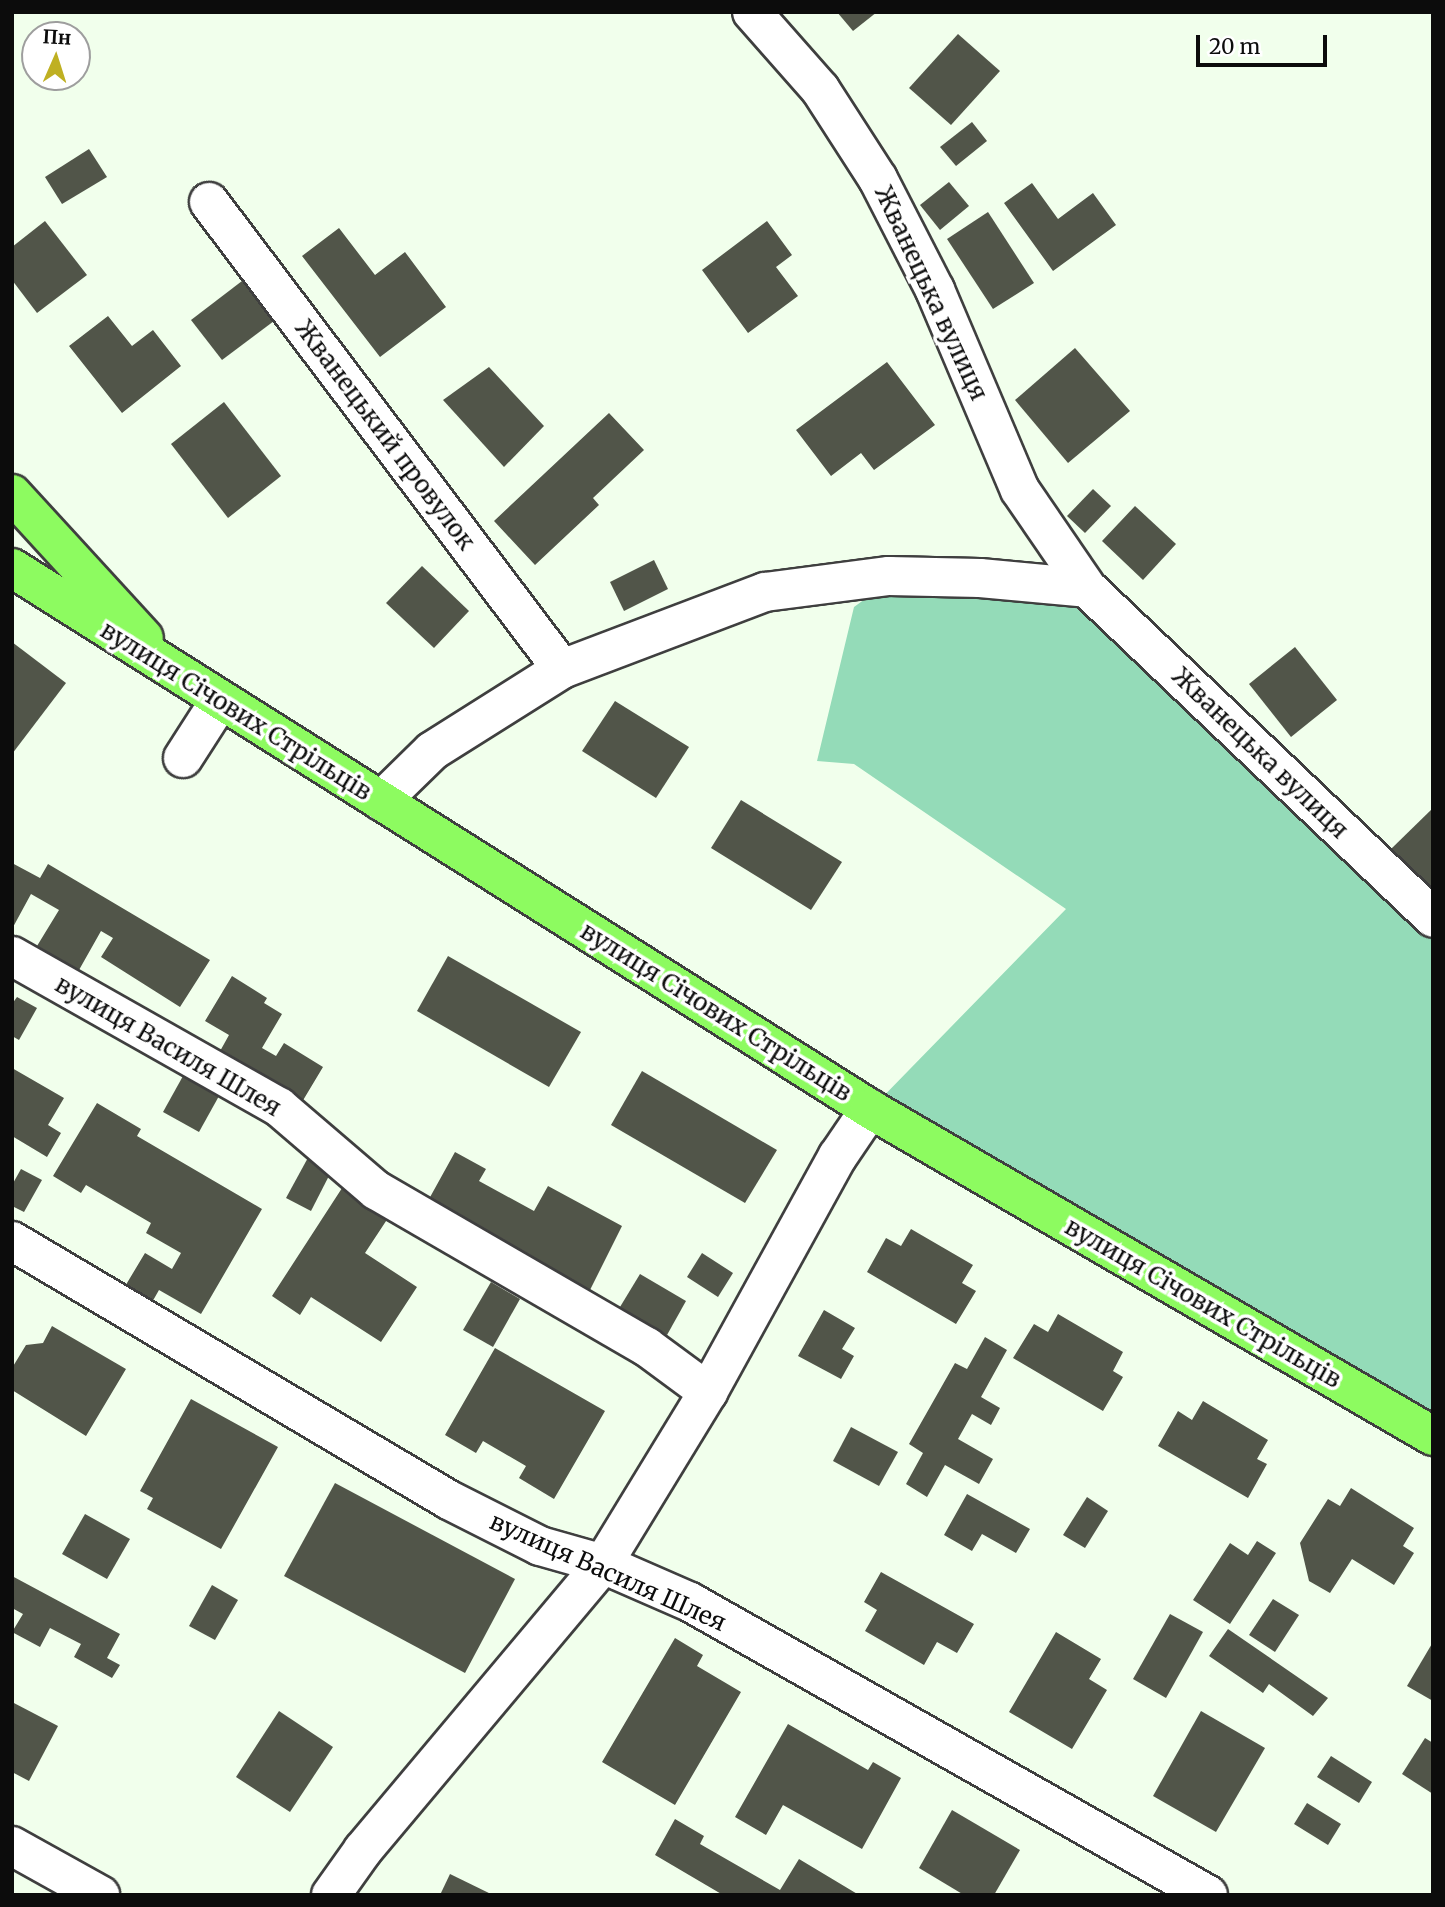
<!DOCTYPE html>
<meta charset="utf-8">
<style>
body{margin:0}
#map{position:relative;width:1445px;height:1907px;overflow:hidden;background:#f1ffec;font-family:Merriweather,serif}
div>[style]{position:absolute}
.forest>*{inset:0;background:#94dbb8}
.building>*{inset:0;background:#515549}
.roads{filter:drop-shadow(2px 0 #3f3f3f) drop-shadow(-2px 0 #3f3f3f) drop-shadow(0 2px #3f3f3f) drop-shadow(0 -2px #3f3f3f)}
.minor>*{height:38px;margin:-19px;padding:0 19px;transform-origin:19px;border-radius:19px;background:#fff}
.major>*{height:38px;margin:-19px;padding:0 19px;transform-origin:19px;border-radius:19px;background:#8dfb60}
span{translate:-50% -50%;white-space:nowrap;text-align:center;line-height:1.15;-webkit-text-stroke:7px #fff;paint-order:stroke}
.street-label{font-size:24px;color:#0c0c0c}
.frame{position:absolute;inset:0;border:14px solid #0c0c0c;pointer-events:none}
.north{position:absolute;left:21px;top:21px;width:70px;height:70px;box-sizing:border-box;background:#fff;border:2px solid #9e9e9e;border-radius:50%;rotate:3deg;font-size:19px;font-weight:700;line-height:28px;text-align:center;color:#0c0c0c}
.north::after{content:'';display:block;margin:auto;width:24px;height:32px;background:#bfb022;clip-path:polygon(50% 0,100% 100%,50% 72%,0 100%)}
.scale{position:absolute;left:1196px;top:35px;width:131px;height:32px;box-sizing:border-box;border:4px solid #0c0c0c;border-top:0;padding-left:9px;font-size:21px;line-height:24px;white-space:nowrap;color:#0c0c0c;-webkit-text-stroke:5px #fff;paint-order:stroke}
</style>
<div id="map">
<div class="forest">
<div style="clip-path:polygon(890px 581px,1087px 590px,1433px 921px,1433px 1438px,870px 1110px,1066px 909px,854px 764px,817px 761px,854px 607px)"></div>
</div>
<div class="building">
<div style="clip-path:polygon(837px 12px,877px 12px,853px 31px)"></div>
<div style="clip-path:polygon(958px 34px,1000px 71px,951px 125px,909px 88px)"></div>
<div style="clip-path:polygon(972px 122px,987px 141px,956px 166px,940px 147px)"></div>
<div style="clip-path:polygon(89px 149px,107px 177px,62px 204px,45px 177px)"></div>
<div style="clip-path:polygon(949px 182px,969px 206px,940px 230px,920px 205px)"></div>
<div style="clip-path:polygon(1032px 183px,1058px 219px,1093px 193px,1116px 225px,1053px 271px,1004px 203px)"></div>
<div style="clip-path:polygon(988px 212px,1034px 283px,993px 309px,947px 239px)"></div>
<div style="clip-path:polygon(45px 221px,87px 275px,37px 313px,12px 280px,12px 247px)"></div>
<div style="clip-path:polygon(767px 221px,792px 255px,776px 267px,798px 296px,748px 333px,702px 270px)"></div>
<div style="clip-path:polygon(339px 228px,375px 275px,405px 252px,446px 307px,380px 357px,302px 256px)"></div>
<div style="clip-path:polygon(242px 281px,274px 321px,222px 360px,191px 320px)"></div>
<div style="clip-path:polygon(108px 316px,132px 346px,153px 330px,181px 366px,122px 413px,69px 346px)"></div>
<div style="clip-path:polygon(1075px 348px,1130px 411px,1068px 463px,1015px 400px)"></div>
<div style="clip-path:polygon(887px 362px,935px 425px,874px 470px,861px 453px,831px 476px,796px 430px)"></div>
<div style="clip-path:polygon(489px 367px,544px 426px,504px 467px,443px 400px)"></div>
<div style="clip-path:polygon(224px 402px,281px 476px,228px 518px,171px 444px)"></div>
<div style="clip-path:polygon(609px 413px,644px 450px,593px 498px,599px 505px,535px 565px,494px 521px)"></div>
<div style="clip-path:polygon(1093px 489px,1111px 506px,1085px 533px,1067px 516px)"></div>
<div style="clip-path:polygon(1135px 506px,1176px 544px,1143px 580px,1102px 541px)"></div>
<div style="clip-path:polygon(654px 560px,668px 589px,624px 611px,610px 582px)"></div>
<div style="clip-path:polygon(422px 566px,469px 611px,434px 648px,386px 603px)"></div>
<div style="clip-path:polygon(12px 642px,66px 683px,12px 754px)"></div>
<div style="clip-path:polygon(1295px 647px,1337px 700px,1291px 737px,1249px 684px)"></div>
<div style="clip-path:polygon(615px 701px,689px 747px,656px 798px,582px 751px)"></div>
<div style="clip-path:polygon(741px 800px,842px 862px,811px 910px,711px 848px)"></div>
<div style="clip-path:polygon(1433px 808px,1433px 890px,1391px 849px)"></div>
<div style="clip-path:polygon(12px 863px,40px 878px,48px 864px,210px 960px,180px 1007px,101px 957px,113px 938px,101px 931px,79px 970px,37px 946px,59px 910px,31px 894px,12px 929px)"></div>
<div style="clip-path:polygon(448px 956px,581px 1032px,549px 1087px,417px 1011px)"></div>
<div style="clip-path:polygon(232px 976px,267px 998px,264px 1003px,282px 1014px,262px 1048px,276px 1056px,284px 1043px,323px 1067px,302px 1102px,219px 1053px,229px 1035px,205px 1021px)"></div>
<div style="clip-path:polygon(17px 997px,37px 1008px,19px 1040px,12px 1036px,12px 1004px)"></div>
<div style="clip-path:polygon(12px 1068px,64px 1098px,48px 1125px,61px 1133px,47px 1157px,12px 1136px)"></div>
<div style="clip-path:polygon(642px 1071px,777px 1150px,745px 1203px,611px 1125px)"></div>
<div style="clip-path:polygon(183px 1076px,219px 1096px,199px 1132px,163px 1112px)"></div>
<div style="clip-path:polygon(97px 1103px,141px 1129px,137px 1136px,262px 1209px,201px 1314px,159px 1290px,151px 1304px,124px 1288px,145px 1253px,172px 1269px,181px 1253px,146px 1233px,151px 1223px,86px 1185px,81px 1193px,53px 1176px)"></div>
<div style="clip-path:polygon(455px 1152px,486px 1169px,479px 1181px,534px 1211px,548px 1186px,622px 1226px,590px 1290px,429px 1199px)"></div>
<div style="clip-path:polygon(310px 1154px,334px 1166px,311px 1211px,286px 1198px)"></div>
<div style="clip-path:polygon(21px 1169px,42px 1180px,24px 1212px,12px 1206px,12px 1185px)"></div>
<div style="clip-path:polygon(344px 1185px,390px 1215px,365px 1253px,417px 1287px,381px 1342px,311px 1297px,300px 1315px,272px 1296px)"></div>
<div style="clip-path:polygon(911px 1229px,973px 1265px,962px 1283px,976px 1291px,956px 1324px,867px 1272px,886px 1238px,901px 1246px)"></div>
<div style="clip-path:polygon(702px 1253px,733px 1273px,718px 1297px,687px 1277px)"></div>
<div style="clip-path:polygon(640px 1274px,686px 1301px,667px 1335px,620px 1307px)"></div>
<div style="clip-path:polygon(491px 1282px,520px 1299px,493px 1347px,463px 1330px)"></div>
<div style="clip-path:polygon(824px 1310px,855px 1328px,842px 1349px,854px 1356px,841px 1379px,798px 1356px)"></div>
<div style="clip-path:polygon(1058px 1314px,1123px 1352px,1113px 1371px,1123px 1377px,1103px 1411px,1013px 1358px,1034px 1324px,1048px 1332px)"></div>
<div style="clip-path:polygon(52px 1326px,126px 1369px,86px 1436px,12px 1390px,12px 1368px,26px 1345px,43px 1343px)"></div>
<div style="clip-path:polygon(985px 1337px,1007px 1350px,981px 1397px,1000px 1408px,991px 1425px,972px 1414px,958px 1439px,993px 1459px,979px 1484px,945px 1465px,927px 1497px,906px 1484px,923px 1453px,909px 1444px,955px 1363px,967px 1369px)"></div>
<div style="clip-path:polygon(495px 1348px,605px 1411px,554px 1499px,519px 1478px,526px 1466px,483px 1441px,476px 1453px,445px 1435px)"></div>
<div style="clip-path:polygon(191px 1399px,278px 1447px,221px 1549px,147px 1509px,153px 1498px,140px 1491px)"></div>
<div style="clip-path:polygon(1203px 1401px,1268px 1440px,1257px 1459px,1267px 1464px,1248px 1498px,1158px 1446px,1178px 1411px,1192px 1420px)"></div>
<div style="clip-path:polygon(851px 1427px,898px 1452px,879px 1486px,833px 1461px)"></div>
<div style="clip-path:polygon(335px 1483px,515px 1579px,465px 1673px,284px 1576px)"></div>
<div style="clip-path:polygon(1351px 1488px,1414px 1528px,1403px 1546px,1414px 1553px,1394px 1585px,1352px 1559px,1330px 1593px,1309px 1581px,1300px 1543px,1328px 1499px,1340px 1506px)"></div>
<div style="clip-path:polygon(967px 1494px,1030px 1529px,1016px 1553px,982px 1534px,972px 1551px,944px 1535px)"></div>
<div style="clip-path:polygon(1087px 1497px,1108px 1511px,1085px 1548px,1063px 1535px)"></div>
<div style="clip-path:polygon(85px 1514px,130px 1539px,107px 1579px,62px 1554px)"></div>
<div style="clip-path:polygon(1257px 1541px,1276px 1553px,1230px 1624px,1193px 1600px,1230px 1543px,1248px 1555px)"></div>
<div style="clip-path:polygon(881px 1572px,974px 1624px,957px 1653px,937px 1642px,924px 1665px,865px 1631px,877px 1610px,864px 1602px)"></div>
<div style="clip-path:polygon(12px 1576px,120px 1634px,107px 1658px,120px 1665px,112px 1678px,74px 1657px,81px 1644px,50px 1628px,40px 1647px,12px 1632px,23px 1614px,12px 1608px)"></div>
<div style="clip-path:polygon(212px 1585px,238px 1600px,215px 1640px,189px 1626px)"></div>
<div style="clip-path:polygon(1273px 1599px,1299px 1615px,1275px 1652px,1249px 1635px)"></div>
<div style="clip-path:polygon(1170px 1614px,1203px 1632px,1166px 1698px,1133px 1679px)"></div>
<div style="clip-path:polygon(1228px 1629px,1328px 1698px,1313px 1716px,1269px 1684px,1263px 1693px,1209px 1656px)"></div>
<div style="clip-path:polygon(1056px 1632px,1101px 1659px,1089px 1679px,1107px 1690px,1072px 1749px,1009px 1712px)"></div>
<div style="clip-path:polygon(675px 1638px,703px 1655px,697px 1666px,741px 1692px,675px 1805px,602px 1762px)"></div>
<div style="clip-path:polygon(1433px 1642px,1433px 1701px,1407px 1686px)"></div>
<div style="clip-path:polygon(12px 1702px,58px 1726px,29px 1781px,12px 1772px)"></div>
<div style="clip-path:polygon(279px 1711px,333px 1747px,290px 1812px,236px 1777px)"></div>
<div style="clip-path:polygon(1201px 1711px,1265px 1748px,1216px 1832px,1153px 1796px)"></div>
<div style="clip-path:polygon(788px 1724px,868px 1770px,873px 1762px,901px 1778px,862px 1849px,783px 1805px,766px 1835px,735px 1817px)"></div>
<div style="clip-path:polygon(1425px 1738px,1433px 1743px,1433px 1794px,1402px 1774px)"></div>
<div style="clip-path:polygon(1331px 1756px,1372px 1782px,1359px 1803px,1317px 1777px)"></div>
<div style="clip-path:polygon(1307px 1803px,1341px 1824px,1328px 1845px,1294px 1824px)"></div>
<div style="clip-path:polygon(952px 1810px,1020px 1850px,994px 1895px,964px 1895px,919px 1868px)"></div>
<div style="clip-path:polygon(675px 1819px,704px 1836px,700px 1844px,780px 1890px,799px 1859px,859px 1895px,723px 1895px,655px 1855px)"></div>
<div style="clip-path:polygon(450px 1874px,493px 1895px,440px 1895px)"></div>
</div>
<div class="roads">
<div class="minor">
<div style="left:752px;top:12px;width:103px;rotate:48.6deg"></div>
<div style="left:820px;top:89px;width:107px;rotate:57.2deg"></div>
<div style="left:878px;top:179px;width:125px;rotate:62.8deg"></div>
<div style="left:935px;top:290px;width:217px;rotate:67deg"></div>
<div style="left:1020px;top:490px;width:119px;rotate:55.6deg"></div>
<div style="left:209px;top:202px;width:585px;rotate:52.91deg"></div>
<div style="left:183px;top:758px;width:67px;rotate:-57.3deg"></div>
<div style="left:381px;top:801px;width:71px;rotate:-44.4deg"></div>
<div style="left:432px;top:751px;width:154px;rotate:-32.2deg"></div>
<div style="left:562px;top:669px;width:217px;rotate:-20.8deg"></div>
<div style="left:765px;top:592px;width:125px;rotate:-7.4deg"></div>
<div style="left:889px;top:576px;width:91px;rotate:1.3deg"></div>
<div style="left:980px;top:578px;width:107px;rotate:5.3deg"></div>
<div style="left:1087px;top:588px;width:478px;rotate:43.6deg"></div>
<div style="left:12px;top:956px;width:307px;rotate:29.5deg"></div>
<div style="left:279px;top:1107px;width:128px;rotate:40.6deg"></div>
<div style="left:376px;top:1190px;width:313px;rotate:30.1deg"></div>
<div style="left:647px;top:1347px;width:76px;rotate:36.4deg"></div>
<div style="left:12px;top:1241px;width:508px;rotate:30.65deg"></div>
<div style="left:449px;top:1500px;width:102px;rotate:26.8deg"></div>
<div style="left:540px;top:1546px;width:66px;rotate:15.9deg"></div>
<div style="left:603px;top:1564px;width:95px;rotate:23.6deg"></div>
<div style="left:690px;top:1602px;width:595px;rotate:29.49deg"></div>
<div style="left:12px;top:1846px;width:101px;rotate:29.1deg"></div>
<div style="left:331px;top:1895px;width:55px;rotate:-54.6deg"></div>
<div style="left:363px;top:1850px;width:373px;rotate:-50deg"></div>
<div style="left:603px;top:1564px;width:202px;rotate:-58.6deg"></div>
<div style="left:708px;top:1392px;width:269px;rotate:-61.2deg"></div>
<div style="left:838px;top:1156px;width:57px;rotate:-55.8deg"></div>
</div>
<div class="major">
<div style="left:12px;top:494px;width:195px;rotate:47.5deg"></div>
<div style="left:12px;top:568px;width:1014px;rotate:32.23deg"></div>
<div style="left:870px;top:1109px;width:651px;rotate:30.15deg"></div>
</div>
</div>
<div class="street-label">
<span style="left:931px;top:293px;rotate:65deg">Жванецька вулиця</span>
<span style="left:385px;top:435px;rotate:53deg">Жванецький провулок</span>
<span style="left:236px;top:711px;rotate:32deg">вулиця Січових Стрільців</span>
<span style="left:1260px;top:753px;rotate:44deg">Жванецька вулиця</span>
<span style="left:716px;top:1012px;rotate:32deg">вулиця Січових Стрільців</span>
<span style="left:168px;top:1046px;rotate:30deg">вулиця Василя Шлея</span>
<span style="left:1203px;top:1303px;rotate:30deg">вулиця Січових Стрільців</span>
<span style="left:608px;top:1572px;rotate:24deg">вулиця Василя Шлея</span>
</div>
<div class="frame"></div>
<div class="north">Пн</div>
<div class="scale">20 m</div>
</div>
